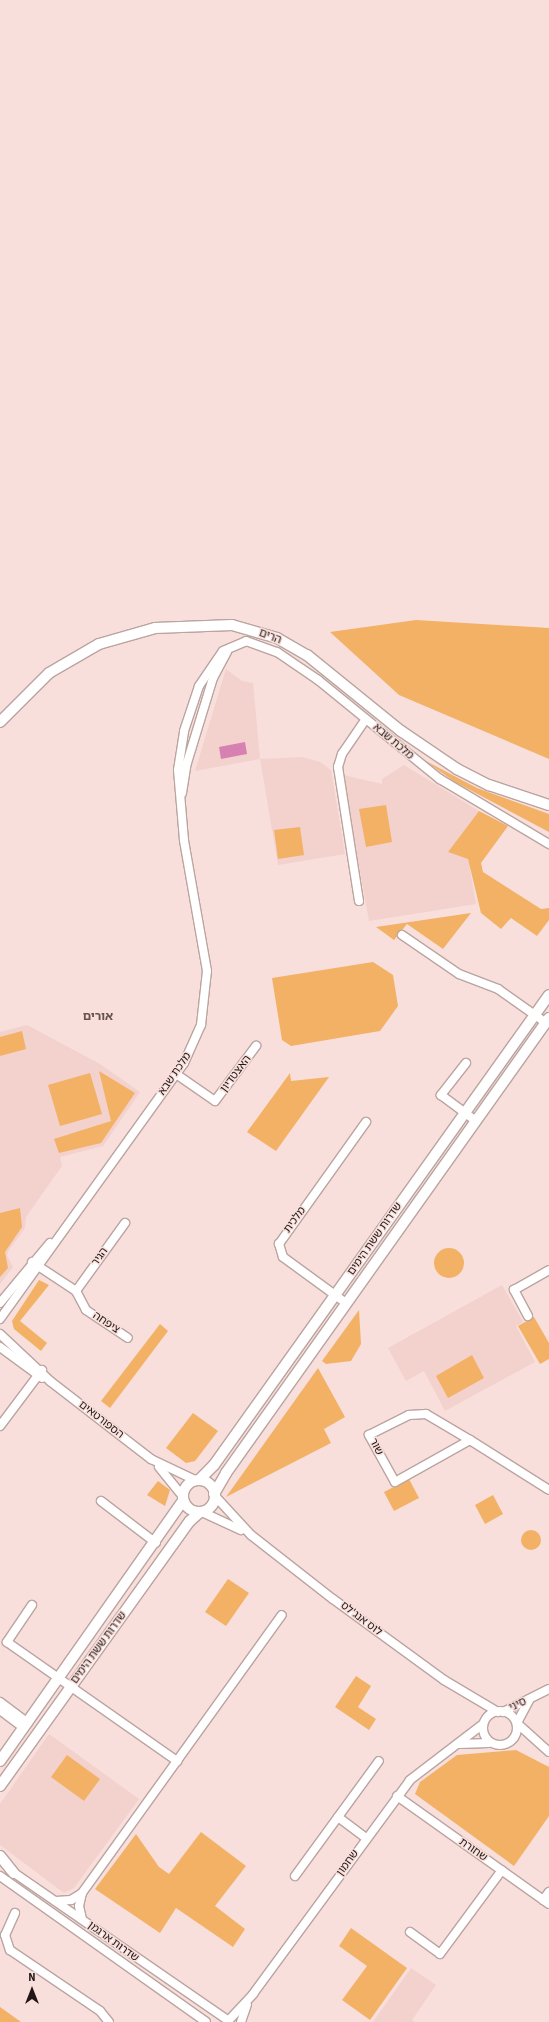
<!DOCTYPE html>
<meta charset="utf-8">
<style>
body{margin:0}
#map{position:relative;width:549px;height:2022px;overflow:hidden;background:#f8dfdb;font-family:"Source Sans 3","Noto Sans Hebrew",sans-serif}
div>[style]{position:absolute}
.built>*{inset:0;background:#f3d1cc}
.green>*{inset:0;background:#f2b165}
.round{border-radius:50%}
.water>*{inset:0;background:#d681b2}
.roads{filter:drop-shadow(1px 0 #bba4a0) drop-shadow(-1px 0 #bba4a0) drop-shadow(0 1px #bba4a0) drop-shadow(0 -1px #bba4a0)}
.minor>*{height:8px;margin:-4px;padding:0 4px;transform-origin:4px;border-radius:4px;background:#fff}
.minor>.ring{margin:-4px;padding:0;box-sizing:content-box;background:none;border:8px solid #fff;border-radius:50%}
.major>*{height:10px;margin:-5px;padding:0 5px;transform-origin:5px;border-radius:5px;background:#fff}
.major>.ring{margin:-5px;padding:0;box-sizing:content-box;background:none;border:10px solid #fff;border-radius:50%}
span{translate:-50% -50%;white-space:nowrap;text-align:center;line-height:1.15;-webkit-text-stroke:3px #f8dfdb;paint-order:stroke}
.street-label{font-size:11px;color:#201716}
.neighbourhood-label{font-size:12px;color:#67524f;font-weight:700}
.north{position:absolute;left:12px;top:1970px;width:40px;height:40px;-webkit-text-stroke:3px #f8dfdb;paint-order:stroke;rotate:0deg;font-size:11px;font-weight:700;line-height:16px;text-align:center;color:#201716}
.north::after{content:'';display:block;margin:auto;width:14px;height:18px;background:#201716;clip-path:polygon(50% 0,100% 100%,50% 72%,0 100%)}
</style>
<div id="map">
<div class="built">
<div style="clip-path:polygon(226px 669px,242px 681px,253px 683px,260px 759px,303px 757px,320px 762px,331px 770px,345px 854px,278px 865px,260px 759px,195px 771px)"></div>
<div style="clip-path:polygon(404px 765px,479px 811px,448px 852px,468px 858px,476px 904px,369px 921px,343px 775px,382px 784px,382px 779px)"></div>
<div style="clip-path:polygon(27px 1025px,100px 1064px,140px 1092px,103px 1146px,60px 1157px,62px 1166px,26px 1217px,25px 1228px,9px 1250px,7px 1255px,13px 1267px,0 1284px,0 1032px)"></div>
<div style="clip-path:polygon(502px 1285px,523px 1322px,516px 1326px,535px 1362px,445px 1411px,424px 1371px,406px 1381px,388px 1348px)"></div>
<div style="clip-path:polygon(49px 1734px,139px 1799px,74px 1888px,64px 1893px,0 1845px,0 1804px)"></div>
<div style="clip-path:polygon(411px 1968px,436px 1985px,412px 2020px,415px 2022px,373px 2022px)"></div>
</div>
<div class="green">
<div style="clip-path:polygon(416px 620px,549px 628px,549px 759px,399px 695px,330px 632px)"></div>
<div style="clip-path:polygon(424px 760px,477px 788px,549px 814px,549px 832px,455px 782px)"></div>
<div style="clip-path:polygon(386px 805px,392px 842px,366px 847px,359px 809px)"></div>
<div style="clip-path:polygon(479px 811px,508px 826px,481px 863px,483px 872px,541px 909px,549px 908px,549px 920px,537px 936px,511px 918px,501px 929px,481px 913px,468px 859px,448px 852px)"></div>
<div style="clip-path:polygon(300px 827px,304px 855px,278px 859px,274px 830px)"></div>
<div style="clip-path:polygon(471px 913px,443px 949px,407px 924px,394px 940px,376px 927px)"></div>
<div style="clip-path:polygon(373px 962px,393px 975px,398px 1006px,380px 1031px,291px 1046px,282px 1040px,272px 978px)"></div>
<div style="clip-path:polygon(22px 1031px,26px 1049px,0 1056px,0 1037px)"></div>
<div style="clip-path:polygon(99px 1071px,135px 1093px,101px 1143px,59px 1153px,54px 1139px,111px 1121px)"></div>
<div style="clip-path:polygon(90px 1073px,102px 1114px,60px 1126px,48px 1085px)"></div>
<div style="clip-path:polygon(290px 1073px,291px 1081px,329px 1077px,276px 1151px,247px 1132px)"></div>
<div style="clip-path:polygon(20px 1208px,22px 1227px,5px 1252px,8px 1268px,0 1277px,0 1213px)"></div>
<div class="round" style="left:434px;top:1248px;width:30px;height:30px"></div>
<div style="clip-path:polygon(39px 1280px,49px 1285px,20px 1321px,47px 1343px,41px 1351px,14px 1329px,12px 1321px)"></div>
<div style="clip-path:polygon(359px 1310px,361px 1344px,351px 1361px,326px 1364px,322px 1361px)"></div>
<div style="clip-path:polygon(534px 1317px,549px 1343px,549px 1359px,540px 1364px,518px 1326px)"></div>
<div style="clip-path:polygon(160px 1324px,168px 1331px,110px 1408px,101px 1401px)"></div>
<div style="clip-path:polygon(472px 1355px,484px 1378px,448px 1398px,436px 1376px)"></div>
<div style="clip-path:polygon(318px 1368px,345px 1417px,324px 1429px,331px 1443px,226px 1497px)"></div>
<div style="clip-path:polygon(193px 1413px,218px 1431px,195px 1461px,186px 1463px,166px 1448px)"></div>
<div style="clip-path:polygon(409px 1479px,419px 1498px,394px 1511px,384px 1492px)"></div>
<div style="clip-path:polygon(158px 1481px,170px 1490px,165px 1506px,147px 1495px)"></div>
<div style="clip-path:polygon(493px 1495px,503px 1514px,485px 1524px,475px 1505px)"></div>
<div class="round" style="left:521px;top:1530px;width:20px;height:20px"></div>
<div style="clip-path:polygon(228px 1579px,249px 1593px,226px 1626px,205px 1612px)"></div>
<div style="clip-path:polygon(356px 1676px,371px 1686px,358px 1707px,376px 1719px,369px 1730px,335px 1707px)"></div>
<div style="clip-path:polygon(516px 1750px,549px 1767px,549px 1816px,514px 1866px,415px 1794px,420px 1782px,457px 1755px)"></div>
<div style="clip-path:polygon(67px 1755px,100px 1779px,84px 1801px,51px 1777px)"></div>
<div style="clip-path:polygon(201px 1832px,246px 1866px,215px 1906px,245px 1929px,233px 1947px,176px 1908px,160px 1933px,95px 1889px,136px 1834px,159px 1867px,169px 1874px)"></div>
<div style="clip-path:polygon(351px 1928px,407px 1968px,370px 2020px,342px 2000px,367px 1966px,339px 1946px)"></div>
<div style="clip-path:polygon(0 2007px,21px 2022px,0 2022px)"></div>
</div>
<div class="water">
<div style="clip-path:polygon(245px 742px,247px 754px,221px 759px,219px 747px)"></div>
</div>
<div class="roads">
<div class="minor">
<div style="left:182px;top:793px;width:30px;rotate:-81deg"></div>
<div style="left:187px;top:763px;width:89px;rotate:-73deg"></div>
<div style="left:213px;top:678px;width:30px;rotate:-62deg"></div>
<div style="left:359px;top:901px;width:136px;rotate:-98.9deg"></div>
<div style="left:338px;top:767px;width:14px;rotate:-73deg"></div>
<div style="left:342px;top:754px;width:42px;rotate:-55.6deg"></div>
<div style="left:402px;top:935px;width:69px;rotate:34.4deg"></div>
<div style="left:459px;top:974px;width:42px;rotate:21deg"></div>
<div style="left:498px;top:989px;width:59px;rotate:35.3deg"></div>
<div style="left:466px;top:1063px;width:41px;rotate:128deg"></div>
<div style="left:441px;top:1095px;width:44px;rotate:36.6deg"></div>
<div style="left:176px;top:1074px;width:47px;rotate:34.7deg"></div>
<div style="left:215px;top:1101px;width:69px;rotate:-53.3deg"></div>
<div style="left:32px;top:1262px;width:53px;rotate:33.4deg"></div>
<div style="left:76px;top:1291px;width:21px;rotate:62deg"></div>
<div style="left:86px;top:1310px;width:50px;rotate:33.7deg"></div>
<div style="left:76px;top:1291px;width:84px;rotate:-54.2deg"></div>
<div style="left:0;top:1303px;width:78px;rotate:-50.2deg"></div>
<div style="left:346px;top:1303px;width:78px;rotate:-143.9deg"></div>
<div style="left:283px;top:1257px;width:14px;rotate:-107deg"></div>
<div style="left:279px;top:1244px;width:150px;rotate:-54.5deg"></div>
<div style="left:528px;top:1316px;width:30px;rotate:-118deg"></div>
<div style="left:514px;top:1290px;width:40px;rotate:-29.7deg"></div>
<div style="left:0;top:1319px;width:315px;rotate:-54.3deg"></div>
<div style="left:184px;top:1063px;width:42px;rotate:-65.9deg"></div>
<div style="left:201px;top:1025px;width:54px;rotate:-83.7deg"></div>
<div style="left:207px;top:971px;width:133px;rotate:-100deg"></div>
<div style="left:184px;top:840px;width:70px;rotate:-94.9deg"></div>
<div style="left:178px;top:770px;width:39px;rotate:-81deg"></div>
<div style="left:184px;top:731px;width:47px;rotate:-71.6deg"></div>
<div style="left:199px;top:686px;width:42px;rotate:-55.6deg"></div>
<div style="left:223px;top:651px;width:25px;rotate:-23deg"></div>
<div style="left:246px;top:641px;width:33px;rotate:20deg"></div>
<div style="left:277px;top:652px;width:50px;rotate:34.3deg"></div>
<div style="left:318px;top:680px;width:157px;rotate:39.1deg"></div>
<div style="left:440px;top:779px;width:127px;rotate:30.8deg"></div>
<div style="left:0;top:1334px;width:69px;rotate:43.2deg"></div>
<div style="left:50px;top:1381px;width:128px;rotate:37.7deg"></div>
<div style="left:151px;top:1459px;width:49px;rotate:25.5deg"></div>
<div style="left:0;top:1347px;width:52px;rotate:36.4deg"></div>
<div style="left:426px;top:1414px;width:51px;rotate:30.6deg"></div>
<div style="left:470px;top:1440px;width:86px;rotate:150.8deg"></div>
<div style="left:395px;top:1482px;width:54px;rotate:-119deg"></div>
<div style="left:369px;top:1435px;width:45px;rotate:-26.6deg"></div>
<div style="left:409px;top:1415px;width:17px;rotate:-3deg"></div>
<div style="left:0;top:1426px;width:70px;rotate:-53.1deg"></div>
<div style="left:470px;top:1440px;width:93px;rotate:32.3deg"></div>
<div style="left:159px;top:1467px;width:38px;rotate:51deg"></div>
<div style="left:215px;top:1496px;width:53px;rotate:47.3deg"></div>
<div style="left:251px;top:1535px;width:104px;rotate:38deg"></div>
<div style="left:333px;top:1599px;width:137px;rotate:36.1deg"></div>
<div style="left:444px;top:1680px;width:63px;rotate:30.7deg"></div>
<div style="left:101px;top:1501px;width:69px;rotate:37.4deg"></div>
<div style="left:202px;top:1512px;width:43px;rotate:24.8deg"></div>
<div style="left:32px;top:1605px;width:45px;rotate:124deg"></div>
<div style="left:7px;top:1642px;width:208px;rotate:35deg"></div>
<div style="left:0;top:1702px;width:35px;rotate:37deg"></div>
<div style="left:0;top:1710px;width:30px;rotate:37deg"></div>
<div class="ring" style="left:483px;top:1711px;width:26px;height:26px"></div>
<div style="left:503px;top:1712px;width:51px;rotate:-26.6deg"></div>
<div style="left:518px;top:1721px;width:24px;rotate:-62deg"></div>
<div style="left:519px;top:1725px;width:40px;rotate:42deg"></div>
<div style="left:459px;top:1744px;width:30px;rotate:-2deg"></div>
<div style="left:397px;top:1796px;width:186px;rotate:35.4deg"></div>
<div style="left:338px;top:1817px;width:35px;rotate:37deg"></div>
<div style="left:10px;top:1870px;width:262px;rotate:34.6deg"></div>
<div style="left:0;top:1876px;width:252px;rotate:35.3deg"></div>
<div style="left:295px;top:1876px;width:142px;rotate:-53.9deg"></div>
<div style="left:543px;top:1900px;width:10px;rotate:-53deg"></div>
<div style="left:56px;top:1901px;width:15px;rotate:-4deg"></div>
<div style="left:71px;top:1900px;width:13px;rotate:-32deg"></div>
<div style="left:82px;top:1893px;width:342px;rotate:-54.3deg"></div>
<div style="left:15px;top:1913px;width:24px;rotate:114deg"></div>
<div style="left:5px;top:1935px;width:16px;rotate:72deg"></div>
<div style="left:10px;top:1950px;width:109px;rotate:34.1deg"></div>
<div style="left:100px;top:2011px;width:14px;rotate:51deg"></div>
<div style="left:82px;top:1919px;width:13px;rotate:-103deg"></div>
<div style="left:79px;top:1906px;width:13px;rotate:-77deg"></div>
<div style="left:410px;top:1932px;width:37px;rotate:36deg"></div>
<div style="left:440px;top:1954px;width:104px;rotate:-53.6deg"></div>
<div style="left:230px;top:2019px;width:34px;rotate:-47deg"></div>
<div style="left:253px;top:1994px;width:265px;rotate:-53.7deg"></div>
<div style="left:410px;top:1780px;width:91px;rotate:-37.4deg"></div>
<div style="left:241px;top:2022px;width:18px;rotate:-71deg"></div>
</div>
<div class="major">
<div style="left:0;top:722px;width:69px;rotate:-45deg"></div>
<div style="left:49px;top:673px;width:58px;rotate:-30.1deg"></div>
<div style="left:99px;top:644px;width:58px;rotate:-15.9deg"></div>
<div style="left:155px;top:628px;width:77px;rotate:-2.2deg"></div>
<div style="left:232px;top:625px;width:47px;rotate:16.1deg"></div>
<div style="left:277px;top:638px;width:34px;rotate:30deg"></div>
<div style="left:307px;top:655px;width:121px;rotate:39deg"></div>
<div style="left:401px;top:731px;width:68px;rotate:34.2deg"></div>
<div style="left:457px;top:769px;width:36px;rotate:27deg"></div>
<div style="left:489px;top:785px;width:63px;rotate:18.4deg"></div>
<div style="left:199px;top:1480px;width:21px;rotate:-45deg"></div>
<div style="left:214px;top:1465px;width:577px;rotate:-54.52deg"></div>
<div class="ring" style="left:183px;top:1480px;width:22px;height:22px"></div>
<div style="left:214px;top:1494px;width:24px;rotate:-60deg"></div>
<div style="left:226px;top:1473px;width:558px;rotate:-54.63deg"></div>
<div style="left:0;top:1761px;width:318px;rotate:-54.9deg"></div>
<div style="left:0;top:1786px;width:326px;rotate:-54.4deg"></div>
<div style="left:190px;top:1521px;width:13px;rotate:-42deg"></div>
<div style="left:0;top:1856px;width:22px;rotate:51deg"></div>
</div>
</div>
<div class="street-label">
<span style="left:270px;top:637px;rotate:21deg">הרים</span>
<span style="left:393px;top:742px;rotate:40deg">מלכת שבא</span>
<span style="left:175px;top:1074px;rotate:-56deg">מלכת שבא</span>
<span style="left:236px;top:1074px;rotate:-53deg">האצטדיון</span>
<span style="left:295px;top:1220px;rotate:-54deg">מלכית</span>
<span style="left:375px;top:1239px;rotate:-55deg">שדרות ששת הימים</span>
<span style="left:100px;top:1257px;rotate:-54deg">הגיר</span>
<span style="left:106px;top:1323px;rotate:34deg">ציפחה</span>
<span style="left:101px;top:1420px;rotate:38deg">הספורטאים</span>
<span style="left:376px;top:1447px;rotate:64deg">שור</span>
<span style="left:361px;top:1619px;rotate:37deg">לוס אנג'לס</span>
<span style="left:99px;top:1648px;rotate:-54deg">שדרות ששת הימים</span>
<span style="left:518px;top:1705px;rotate:-26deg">סיני</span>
<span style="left:473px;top:1850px;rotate:35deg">שחורת</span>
<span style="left:348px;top:1863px;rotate:-54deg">שחמון</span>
<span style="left:113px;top:1942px;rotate:36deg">שדרות ארגמן</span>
</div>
<div class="neighbourhood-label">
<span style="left:98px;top:1017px">אורים</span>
</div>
<div class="north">N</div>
</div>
